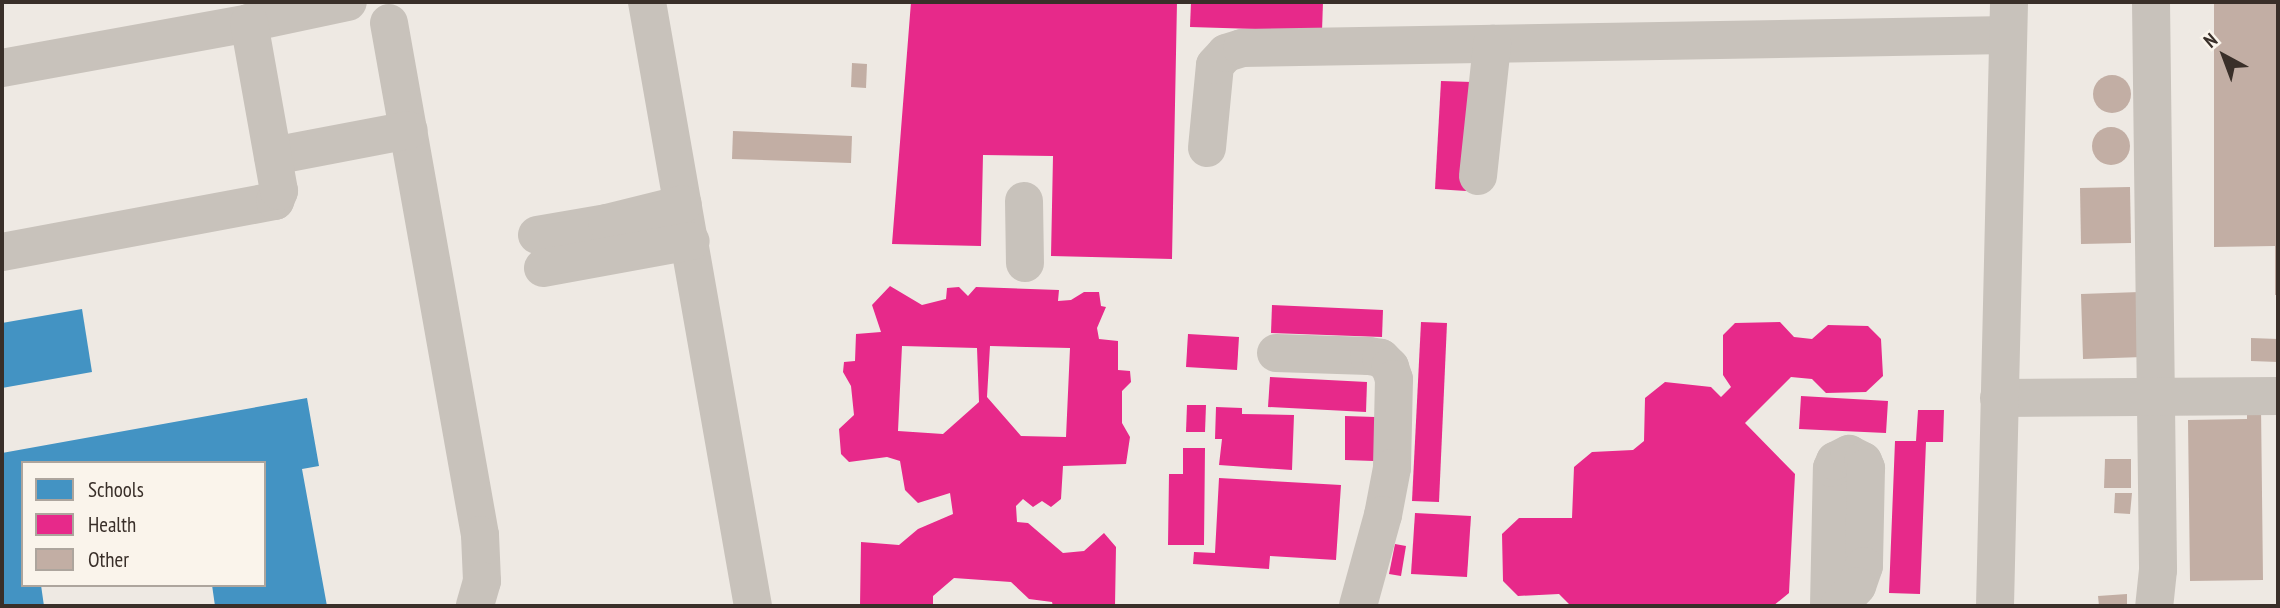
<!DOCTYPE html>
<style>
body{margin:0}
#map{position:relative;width:2280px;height:608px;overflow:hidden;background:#eee9e3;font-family:"PT Sans Narrow",sans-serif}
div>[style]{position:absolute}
.schools>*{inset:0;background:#4393c3}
.health>*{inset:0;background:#e7298a}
.building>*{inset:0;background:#c2aea4}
.round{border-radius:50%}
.minor>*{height:38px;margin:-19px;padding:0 19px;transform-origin:19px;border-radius:19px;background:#c8c2bb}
span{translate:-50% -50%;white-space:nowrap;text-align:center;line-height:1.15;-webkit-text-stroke:7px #faf4eb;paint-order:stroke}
.frame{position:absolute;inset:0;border:4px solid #392f29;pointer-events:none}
.legend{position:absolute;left:21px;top:461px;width:245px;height:126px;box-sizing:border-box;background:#faf4eb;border:2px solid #ada59d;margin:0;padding:9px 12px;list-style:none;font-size:21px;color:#392f29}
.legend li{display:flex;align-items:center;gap:14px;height:35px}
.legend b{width:35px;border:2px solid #ada59d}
.north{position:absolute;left:2189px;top:21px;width:70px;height:70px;-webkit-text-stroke:5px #faf4eb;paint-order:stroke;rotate:319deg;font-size:19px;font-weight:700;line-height:28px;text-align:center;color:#392f29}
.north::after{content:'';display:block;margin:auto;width:24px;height:32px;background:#392f29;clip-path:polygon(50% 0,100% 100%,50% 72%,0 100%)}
</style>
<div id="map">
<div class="schools">
<div style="clip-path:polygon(82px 309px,92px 372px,2px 388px,2px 323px)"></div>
<div style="clip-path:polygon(307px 398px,319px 466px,302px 469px,327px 606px,215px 606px,212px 585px,264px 585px,264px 463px,23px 463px,23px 585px,41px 585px,44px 606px,2px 606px,2px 453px)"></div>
</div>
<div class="health">
<div style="clip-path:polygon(911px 2px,1177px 2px,1172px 259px,1051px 256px,1053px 156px,983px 155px,981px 246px,892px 244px)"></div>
<div style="clip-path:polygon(1191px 2px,1323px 2px,1322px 31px,1190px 27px)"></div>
<div style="clip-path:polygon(1441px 81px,1472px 82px,1466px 191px,1435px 189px)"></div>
<div style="clip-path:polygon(evenodd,890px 286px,922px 305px,946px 299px,947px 288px,959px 287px,968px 296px,976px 287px,1059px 290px,1058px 301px,1071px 300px,1084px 292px,1099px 292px,1101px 306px,1106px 307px,1097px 328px,1099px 339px,1118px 341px,1118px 370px,1130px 371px,1131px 382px,1122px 391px,1122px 423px,1130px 437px,1126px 464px,1063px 466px,1061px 499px,1051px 507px,1042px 501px,1033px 507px,1023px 499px,1016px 506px,1017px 522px,1028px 523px,1063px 553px,1084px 551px,1104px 533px,1116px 547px,1115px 606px,1053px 606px,1052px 602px,1029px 599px,1011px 582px,954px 578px,933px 596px,933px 606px,860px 606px,861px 542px,899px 545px,918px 529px,953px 514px,950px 493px,918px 503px,905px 490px,900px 461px,887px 457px,849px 462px,841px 454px,839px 429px,854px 415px,851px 386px,843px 372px,844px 362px,855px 361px,856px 334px,881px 332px,872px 305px,890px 286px,902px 346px,977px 348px,979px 402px,943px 434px,898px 431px,902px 346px,890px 286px,990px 346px,1070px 348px,1066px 437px,1021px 436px,987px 397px,990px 346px)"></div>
<div style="clip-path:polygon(1272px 305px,1383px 310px,1382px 337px,1271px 333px)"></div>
<div style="clip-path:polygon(1421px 322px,1447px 323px,1439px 502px,1412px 501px)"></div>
<div style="clip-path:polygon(1780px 322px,1794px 337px,1812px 339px,1828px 325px,1868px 326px,1881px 339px,1883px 376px,1866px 392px,1826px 393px,1812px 379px,1791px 377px,1745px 423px,1795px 474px,1789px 593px,1773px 606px,1571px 606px,1559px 594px,1518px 596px,1503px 581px,1502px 534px,1519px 518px,1572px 518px,1574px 467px,1592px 452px,1633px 450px,1644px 441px,1645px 398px,1665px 382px,1711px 387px,1721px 397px,1731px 387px,1723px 375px,1723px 335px,1735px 323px)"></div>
<div style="clip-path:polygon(1188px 334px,1239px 337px,1237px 370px,1186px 367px)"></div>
<div style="clip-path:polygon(1270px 377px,1367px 382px,1366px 412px,1268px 407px)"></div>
<div style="clip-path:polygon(1801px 396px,1888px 401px,1886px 433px,1799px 429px)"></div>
<div style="clip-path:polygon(1187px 405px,1206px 405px,1205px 432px,1186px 432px)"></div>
<div style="clip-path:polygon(1216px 407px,1242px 408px,1242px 414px,1294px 415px,1292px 470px,1219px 465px,1222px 439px,1215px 439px)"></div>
<div style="clip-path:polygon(1918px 410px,1944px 410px,1943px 442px,1926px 442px,1920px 594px,1889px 593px,1895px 441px,1916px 441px)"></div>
<div style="clip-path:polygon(1345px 416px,1375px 417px,1374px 461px,1345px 460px)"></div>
<div style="clip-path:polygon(1183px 448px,1205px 448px,1204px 545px,1168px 545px,1169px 474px,1183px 474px)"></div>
<div style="clip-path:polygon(1219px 478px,1341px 485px,1336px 560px,1270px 556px,1269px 569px,1193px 564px,1194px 552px,1215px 553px)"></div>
<div style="clip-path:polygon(1415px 513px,1471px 516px,1467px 577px,1411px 574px)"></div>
<div style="clip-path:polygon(1395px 544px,1406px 546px,1401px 576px,1389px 574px)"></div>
</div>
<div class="building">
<div style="clip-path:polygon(2214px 2px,2278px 2px,2278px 295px,2275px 295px,2275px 246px,2214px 247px)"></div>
<div style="clip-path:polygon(852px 63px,867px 64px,866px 88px,851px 87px)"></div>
<div class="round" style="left:2093px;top:75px;width:38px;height:38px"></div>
<div class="round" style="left:2092px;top:127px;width:38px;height:38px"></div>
<div style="clip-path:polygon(733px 131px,852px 136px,851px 163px,732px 159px)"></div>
<div style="clip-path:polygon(2130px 187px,2131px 243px,2081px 244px,2080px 188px)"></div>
<div style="clip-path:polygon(2140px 292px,2143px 357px,2083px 359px,2081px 294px)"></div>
<div style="clip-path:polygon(2251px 338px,2278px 339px,2278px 362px,2251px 361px)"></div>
<div style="clip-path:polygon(2247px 406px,2261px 406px,2263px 580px,2190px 581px,2188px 420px,2247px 419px)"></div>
<div style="clip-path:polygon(2105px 459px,2131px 459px,2131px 488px,2104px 488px)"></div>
<div style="clip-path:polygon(2115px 493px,2132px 493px,2130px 514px,2114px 513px)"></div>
<div style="clip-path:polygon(2127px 594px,2127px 606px,2099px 606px,2098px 596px)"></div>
</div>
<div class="minor">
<div style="left:647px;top:2px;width:613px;rotate:80.05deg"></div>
<div style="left:2151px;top:2px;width:568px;rotate:89.29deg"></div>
<div style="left:2158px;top:570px;width:36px;rotate:96deg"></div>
<div style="left:389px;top:23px;width:520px;rotate:79.92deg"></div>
<div style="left:480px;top:535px;width:46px;rotate:87.5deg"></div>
<div style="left:482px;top:581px;width:26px;rotate:106deg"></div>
<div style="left:2px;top:68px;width:251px;rotate:-10.3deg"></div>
<div style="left:249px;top:23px;width:101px;rotate:-12deg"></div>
<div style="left:1207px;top:148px;width:83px;rotate:-84.5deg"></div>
<div style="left:1215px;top:65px;width:16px;rotate:-47deg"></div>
<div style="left:1226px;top:53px;width:17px;rotate:-17deg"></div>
<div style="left:1242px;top:48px;width:766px;rotate:-0.97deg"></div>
<div style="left:273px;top:156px;width:138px;rotate:-10.8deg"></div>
<div style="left:1478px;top:176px;width:133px;rotate:-83.9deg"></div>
<div style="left:1024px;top:201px;width:62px;rotate:89.1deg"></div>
<div style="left:537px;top:235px;width:71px;rotate:-9.7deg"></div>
<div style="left:607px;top:223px;width:78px;rotate:-14deg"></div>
<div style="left:2px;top:252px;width:278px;rotate:-10.6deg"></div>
<div style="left:275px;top:201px;width:11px;rotate:-68deg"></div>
<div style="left:279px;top:191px;width:171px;rotate:-100.1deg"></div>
<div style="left:543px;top:268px;width:150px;rotate:-10.3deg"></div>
<div style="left:1276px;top:353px;width:93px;rotate:1.8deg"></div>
<div style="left:1369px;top:356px;width:12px;rotate:9deg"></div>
<div style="left:1381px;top:358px;width:13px;rotate:45deg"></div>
<div style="left:1390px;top:367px;width:13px;rotate:72deg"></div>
<div style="left:1394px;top:379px;width:89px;rotate:91.3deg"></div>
<div style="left:1392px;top:468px;width:48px;rotate:100.8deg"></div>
<div style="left:1383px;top:515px;width:94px;rotate:105.4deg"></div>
<div style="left:1999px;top:398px;width:279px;rotate:-0.4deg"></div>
<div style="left:1829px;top:606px;width:138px;rotate:-88.8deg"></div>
<div style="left:1832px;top:468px;width:8px;rotate:-67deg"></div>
<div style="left:1835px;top:461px;width:16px;rotate:-27deg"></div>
<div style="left:1849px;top:454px;width:16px;rotate:27deg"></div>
<div style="left:1863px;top:461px;width:8px;rotate:67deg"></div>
<div style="left:1866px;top:468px;width:98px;rotate:91.2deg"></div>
<div style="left:1864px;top:566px;width:21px;rotate:109deg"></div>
<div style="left:1857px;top:586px;width:27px;rotate:132deg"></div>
<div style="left:1995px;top:606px;width:604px;rotate:-88.67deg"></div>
</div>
<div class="frame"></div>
<ul class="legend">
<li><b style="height:19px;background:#4393c3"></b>Schools</li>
<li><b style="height:19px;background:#e7298a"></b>Health</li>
<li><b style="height:19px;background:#c2aea4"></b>Other</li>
</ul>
<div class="north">N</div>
</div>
